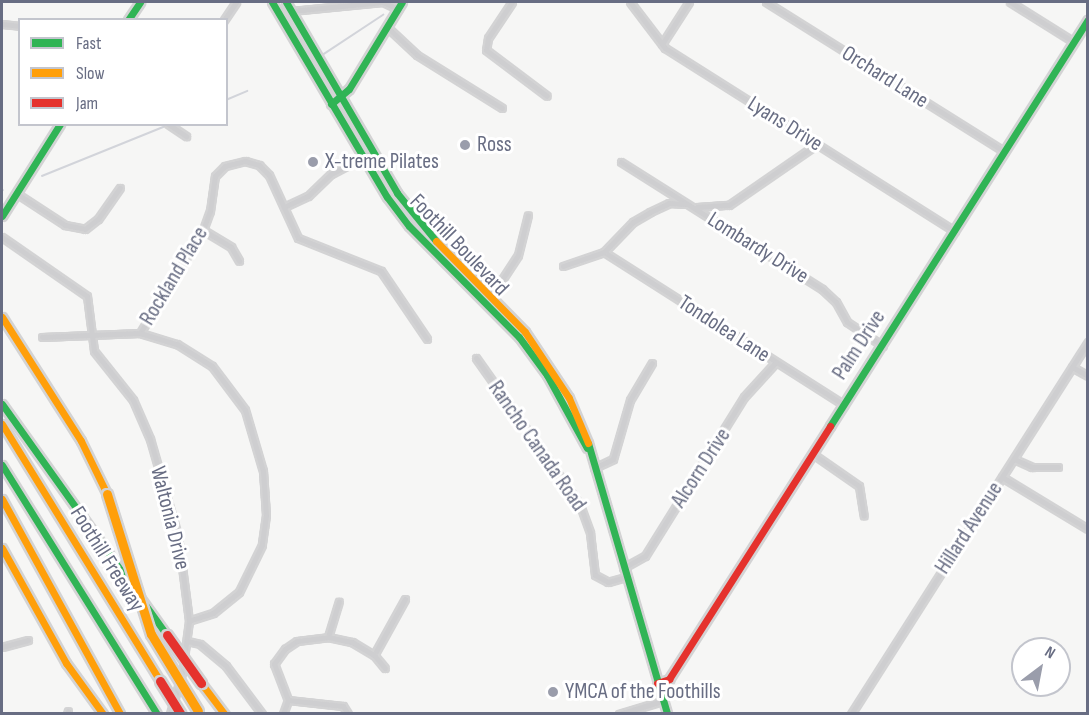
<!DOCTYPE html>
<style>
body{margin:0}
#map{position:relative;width:1089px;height:715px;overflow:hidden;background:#f6f6f5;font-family:"Sofia Sans Condensed",sans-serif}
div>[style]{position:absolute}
.stream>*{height:1.5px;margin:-0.75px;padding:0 0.75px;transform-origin:0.75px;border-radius:0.75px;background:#d2d4da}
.roads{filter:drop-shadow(2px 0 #d3d3d4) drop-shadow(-2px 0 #d3d3d4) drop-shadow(0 2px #d3d3d4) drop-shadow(0 -2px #d3d3d4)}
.street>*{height:5px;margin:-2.5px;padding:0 2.5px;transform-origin:2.5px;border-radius:2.5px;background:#ceced0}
.fast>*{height:7px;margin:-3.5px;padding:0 3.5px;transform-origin:3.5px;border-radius:3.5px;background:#30b455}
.slow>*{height:7px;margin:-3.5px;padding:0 3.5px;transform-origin:3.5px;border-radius:3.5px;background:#ff9f0a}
.jam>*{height:7px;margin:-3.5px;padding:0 3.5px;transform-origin:3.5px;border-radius:3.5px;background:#e5322d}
.bridges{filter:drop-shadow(2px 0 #d2d2d3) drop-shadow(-2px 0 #d2d2d3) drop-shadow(0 2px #d2d2d3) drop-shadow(0 -2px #d2d2d3)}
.slow-bridge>*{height:9px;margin:-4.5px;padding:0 4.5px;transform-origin:4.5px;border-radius:4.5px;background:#ff9f0a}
.jam-bridge>*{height:9px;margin:-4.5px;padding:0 4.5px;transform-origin:4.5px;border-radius:4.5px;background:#e5322d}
.dots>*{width:16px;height:16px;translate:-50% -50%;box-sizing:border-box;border:3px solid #fff;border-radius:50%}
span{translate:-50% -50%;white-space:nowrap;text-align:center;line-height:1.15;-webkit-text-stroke:6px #fff;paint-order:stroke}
.street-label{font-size:22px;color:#686d83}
.poi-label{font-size:22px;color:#686d83}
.left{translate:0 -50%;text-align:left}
.frame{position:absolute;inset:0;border:3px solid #686d83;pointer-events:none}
.legend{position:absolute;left:18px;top:18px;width:210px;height:108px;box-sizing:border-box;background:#fff;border:2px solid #c3c5cd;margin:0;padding:8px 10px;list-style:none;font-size:18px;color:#686d83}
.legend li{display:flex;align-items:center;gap:12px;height:30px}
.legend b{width:30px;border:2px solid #c3c5cd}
.north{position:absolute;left:1011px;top:637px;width:60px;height:60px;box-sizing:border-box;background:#fff;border:2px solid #c3c5cd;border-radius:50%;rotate:32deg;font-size:16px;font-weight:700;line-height:24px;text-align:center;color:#686d83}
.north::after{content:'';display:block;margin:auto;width:21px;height:27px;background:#9a9dab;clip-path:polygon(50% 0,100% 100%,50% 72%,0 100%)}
</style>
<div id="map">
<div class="stream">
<div style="left:324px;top:54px;width:71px;rotate:-33.5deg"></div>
<div style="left:226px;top:100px;width:23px;rotate:-23deg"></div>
<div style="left:42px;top:176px;width:131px;rotate:-22deg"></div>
<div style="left:2px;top:191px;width:1px;rotate:-45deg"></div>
</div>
<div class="roads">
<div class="street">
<div style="left:512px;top:2px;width:43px;rotate:123.7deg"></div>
<div style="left:488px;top:38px;width:12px;rotate:99deg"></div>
<div style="left:486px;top:50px;width:76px;rotate:37deg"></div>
<div style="left:630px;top:2px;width:58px;rotate:52.7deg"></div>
<div style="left:665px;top:48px;width:343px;rotate:32.3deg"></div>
<div style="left:766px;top:2px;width:282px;rotate:32.1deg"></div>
<div style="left:1010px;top:2px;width:75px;rotate:32deg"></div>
<div style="left:291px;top:11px;width:92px;rotate:-5.6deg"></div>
<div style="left:383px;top:2px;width:17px;rotate:25deg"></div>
<div style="left:224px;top:20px;width:22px;rotate:-56deg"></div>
<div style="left:2px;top:24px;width:18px;rotate:6deg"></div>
<div style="left:387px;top:27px;width:41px;rotate:43deg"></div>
<div style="left:417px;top:55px;width:100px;rotate:31.9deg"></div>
<div style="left:662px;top:44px;width:50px;rotate:-57.3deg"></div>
<div style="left:168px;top:124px;width:22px;rotate:34deg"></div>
<div style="left:621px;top:162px;width:238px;rotate:32.3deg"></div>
<div style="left:822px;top:289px;width:19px;rotate:43deg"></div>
<div style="left:836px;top:302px;width:23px;rotate:61deg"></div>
<div style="left:847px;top:322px;width:43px;rotate:33.7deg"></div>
<div style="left:16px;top:193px;width:59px;rotate:33.1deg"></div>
<div style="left:65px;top:225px;width:20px;rotate:11deg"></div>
<div style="left:85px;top:229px;width:16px;rotate:-38deg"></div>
<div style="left:98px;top:219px;width:38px;rotate:-55deg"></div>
<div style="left:284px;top:207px;width:26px;rotate:-25deg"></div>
<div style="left:308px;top:196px;width:32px;rotate:-44deg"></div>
<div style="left:331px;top:174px;width:45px;rotate:-27.7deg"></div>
<div style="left:697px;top:207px;width:32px;rotate:-4deg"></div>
<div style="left:729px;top:205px;width:107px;rotate:-34.7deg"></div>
<div style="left:203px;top:230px;width:33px;rotate:31deg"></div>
<div style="left:231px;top:247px;width:16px;rotate:60deg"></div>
<div style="left:2px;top:237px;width:103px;rotate:34.8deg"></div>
<div style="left:87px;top:296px;width:55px;rotate:82.7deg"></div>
<div style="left:94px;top:351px;width:63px;rotate:51.5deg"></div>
<div style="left:133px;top:400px;width:43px;rotate:66.4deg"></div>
<div style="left:150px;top:439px;width:101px;rotate:73.9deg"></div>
<div style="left:178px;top:536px;width:86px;rotate:82.6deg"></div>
<div style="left:189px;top:621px;width:52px;rotate:97.7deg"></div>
<div style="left:182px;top:673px;width:43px;rotate:106.3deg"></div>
<div style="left:604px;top:252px;width:285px;rotate:32.5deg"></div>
<div style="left:563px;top:266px;width:43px;rotate:-18.9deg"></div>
<div style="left:604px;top:252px;width:42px;rotate:-46deg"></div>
<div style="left:633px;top:222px;width:20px;rotate:-30deg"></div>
<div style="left:650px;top:212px;width:21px;rotate:-25deg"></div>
<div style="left:669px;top:203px;width:16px;rotate:4deg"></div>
<div style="left:490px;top:298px;width:51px;rotate:-56.9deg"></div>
<div style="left:518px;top:255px;width:41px;rotate:-76deg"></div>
<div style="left:140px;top:333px;width:121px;rotate:-58.5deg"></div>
<div style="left:203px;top:230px;width:20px;rotate:-70deg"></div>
<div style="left:210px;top:211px;width:35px;rotate:-82deg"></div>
<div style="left:215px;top:176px;width:14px;rotate:-45deg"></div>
<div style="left:225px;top:166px;width:21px;rotate:-14deg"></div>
<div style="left:245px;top:161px;width:15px;rotate:16deg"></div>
<div style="left:259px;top:165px;width:14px;rotate:45deg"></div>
<div style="left:269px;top:175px;width:69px;rotate:65.3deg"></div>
<div style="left:298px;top:238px;width:89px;rotate:21.7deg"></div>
<div style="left:381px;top:271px;width:82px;rotate:55.9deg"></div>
<div style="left:42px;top:337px;width:98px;rotate:-2.3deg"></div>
<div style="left:140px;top:333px;width:39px;rotate:17deg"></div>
<div style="left:177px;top:344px;width:41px;rotate:32.2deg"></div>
<div style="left:212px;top:366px;width:55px;rotate:53.1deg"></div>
<div style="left:245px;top:410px;width:64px;rotate:73.6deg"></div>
<div style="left:263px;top:471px;width:44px;rotate:86.1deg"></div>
<div style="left:266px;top:515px;width:30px;rotate:98deg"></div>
<div style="left:262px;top:545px;width:52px;rotate:116.1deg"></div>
<div style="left:239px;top:592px;width:33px;rotate:141deg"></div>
<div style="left:213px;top:613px;width:25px;rotate:162deg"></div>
<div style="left:476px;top:358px;width:180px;rotate:54.7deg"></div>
<div style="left:580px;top:505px;width:30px;rotate:70deg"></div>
<div style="left:590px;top:533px;width:42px;rotate:83.2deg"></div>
<div style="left:595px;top:575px;width:15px;rotate:28deg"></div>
<div style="left:608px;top:582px;width:18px;rotate:-16deg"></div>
<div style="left:1072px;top:367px;width:18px;rotate:29deg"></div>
<div style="left:813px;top:454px;width:56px;rotate:34.8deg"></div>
<div style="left:859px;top:486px;width:30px;rotate:81deg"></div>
<div style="left:1014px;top:459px;width:20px;rotate:24deg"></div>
<div style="left:1032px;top:467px;width:26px"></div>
<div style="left:594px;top:468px;width:21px;rotate:-25deg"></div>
<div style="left:613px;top:459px;width:61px;rotate:-73.9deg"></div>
<div style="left:630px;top:400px;width:43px;rotate:-59.3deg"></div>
<div style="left:1002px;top:477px;width:100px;rotate:31.2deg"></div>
<div style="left:623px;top:568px;width:25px;rotate:-29deg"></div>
<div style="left:645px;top:556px;width:187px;rotate:-58.1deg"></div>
<div style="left:744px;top:397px;width:47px;rotate:-47.6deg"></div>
<div style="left:328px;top:637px;width:37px;rotate:-73deg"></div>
<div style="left:187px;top:641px;width:13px;rotate:13deg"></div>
<div style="left:200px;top:644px;width:34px;rotate:40deg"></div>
<div style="left:226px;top:666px;width:60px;rotate:53.1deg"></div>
<div style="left:2px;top:647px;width:27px;rotate:-15deg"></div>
<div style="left:374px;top:655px;width:64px;rotate:-61deg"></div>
<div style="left:288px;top:700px;width:39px;rotate:-111deg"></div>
<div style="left:274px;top:664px;width:19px;rotate:-54deg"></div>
<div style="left:285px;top:649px;width:14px;rotate:-34deg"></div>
<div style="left:297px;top:641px;width:31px;rotate:-7deg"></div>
<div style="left:328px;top:637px;width:25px;rotate:12deg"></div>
<div style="left:352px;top:642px;width:26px;rotate:31deg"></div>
<div style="left:374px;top:655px;width:17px;rotate:50deg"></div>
<div style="left:288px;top:700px;width:55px;rotate:6.2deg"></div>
<div style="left:343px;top:706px;width:9px;rotate:58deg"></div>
<div style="left:67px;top:714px;width:3px;rotate:-72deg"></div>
<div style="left:283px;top:714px;width:15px;rotate:-70deg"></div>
<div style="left:619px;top:714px;width:45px;rotate:-16.8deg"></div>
<div style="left:851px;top:714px;width:441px;rotate:-57.5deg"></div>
</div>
<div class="fast">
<div style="left:272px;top:2px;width:226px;rotate:59.5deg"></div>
<div style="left:387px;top:197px;width:36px;rotate:53deg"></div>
<div style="left:409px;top:226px;width:156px;rotate:45.3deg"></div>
<div style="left:519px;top:337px;width:47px;rotate:53.6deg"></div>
<div style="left:547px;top:375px;width:83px;rotate:61.3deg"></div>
<div style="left:286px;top:2px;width:221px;rotate:59.8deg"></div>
<div style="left:397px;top:193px;width:62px;rotate:50.9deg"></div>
<div style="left:128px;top:20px;width:22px;rotate:-56deg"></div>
<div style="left:331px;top:104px;width:23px;rotate:-40deg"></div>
<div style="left:349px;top:89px;width:102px;rotate:-58.7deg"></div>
<div style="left:2px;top:216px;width:109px;rotate:-57.8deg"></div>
<div style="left:2px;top:404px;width:284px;rotate:54.5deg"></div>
<div style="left:830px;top:426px;width:481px;rotate:-57.6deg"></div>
<div style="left:588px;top:443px;width:282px;rotate:73.7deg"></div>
<div style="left:2px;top:465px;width:293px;rotate:58.1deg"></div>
</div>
<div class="slow">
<div style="left:436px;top:241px;width:127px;rotate:45.6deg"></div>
<div style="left:525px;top:332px;width:79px;rotate:56.3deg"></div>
<div style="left:569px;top:398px;width:49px;rotate:67.1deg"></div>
<div style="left:2px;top:317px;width:147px;rotate:57.5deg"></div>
<div style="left:81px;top:441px;width:59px;rotate:63.9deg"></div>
<div style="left:2px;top:424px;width:302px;rotate:58.4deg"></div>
<div style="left:2px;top:499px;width:245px;rotate:61.2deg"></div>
<div style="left:2px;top:548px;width:132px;rotate:60.9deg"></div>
<div style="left:66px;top:663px;width:63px;rotate:54deg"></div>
<div style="left:201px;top:683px;width:39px;rotate:53deg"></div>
</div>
<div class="jam">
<div style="left:657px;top:683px;width:13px;rotate:-18deg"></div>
<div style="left:669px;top:679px;width:300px;rotate:-57.5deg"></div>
</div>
</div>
<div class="bridges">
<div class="slow-bridge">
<div style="left:107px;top:494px;width:147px;rotate:72.6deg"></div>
<div style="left:151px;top:634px;width:90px;rotate:58.6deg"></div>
</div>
<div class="jam-bridge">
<div style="left:167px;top:635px;width:59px;rotate:54.7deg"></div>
<div style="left:160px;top:681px;width:39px;rotate:58deg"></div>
</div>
</div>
<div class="dots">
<div style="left:465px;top:145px;background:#9a9dab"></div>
<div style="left:313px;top:162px;background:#9a9dab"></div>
<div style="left:553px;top:692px;background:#9a9dab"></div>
</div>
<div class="street-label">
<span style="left:885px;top:77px;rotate:32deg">Orchard Lane</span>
<span style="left:785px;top:124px;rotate:32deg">Lyans Drive</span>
<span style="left:459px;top:245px;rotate:46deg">Foothill Boulevard</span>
<span style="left:758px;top:248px;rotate:32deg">Lombardy Drive</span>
<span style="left:174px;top:276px;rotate:-59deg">Rockland Place</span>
<span style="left:724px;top:329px;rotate:33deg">Tondolea Lane</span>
<span style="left:859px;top:345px;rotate:-57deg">Palm Drive</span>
<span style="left:537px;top:446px;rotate:55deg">Rancho Canada Road</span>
<span style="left:701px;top:468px;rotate:-57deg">Alcorn Drive</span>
<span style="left:170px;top:518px;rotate:76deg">Waltonia Drive</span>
<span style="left:969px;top:528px;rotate:-57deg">Hillard Avenue</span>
<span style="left:107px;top:559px;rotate:58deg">Foothill Freeway</span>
</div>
<div class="poi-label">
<span class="left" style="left:477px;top:145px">Ross</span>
<span class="left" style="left:325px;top:162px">X-treme Pilates</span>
<span class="left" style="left:565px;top:692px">YMCA of the Foothills</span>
</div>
<div class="frame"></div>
<ul class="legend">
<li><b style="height:8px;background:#30b455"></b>Fast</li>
<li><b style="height:8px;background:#ff9f0a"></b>Slow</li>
<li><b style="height:8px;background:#e5322d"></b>Jam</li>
</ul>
<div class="north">N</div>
</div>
